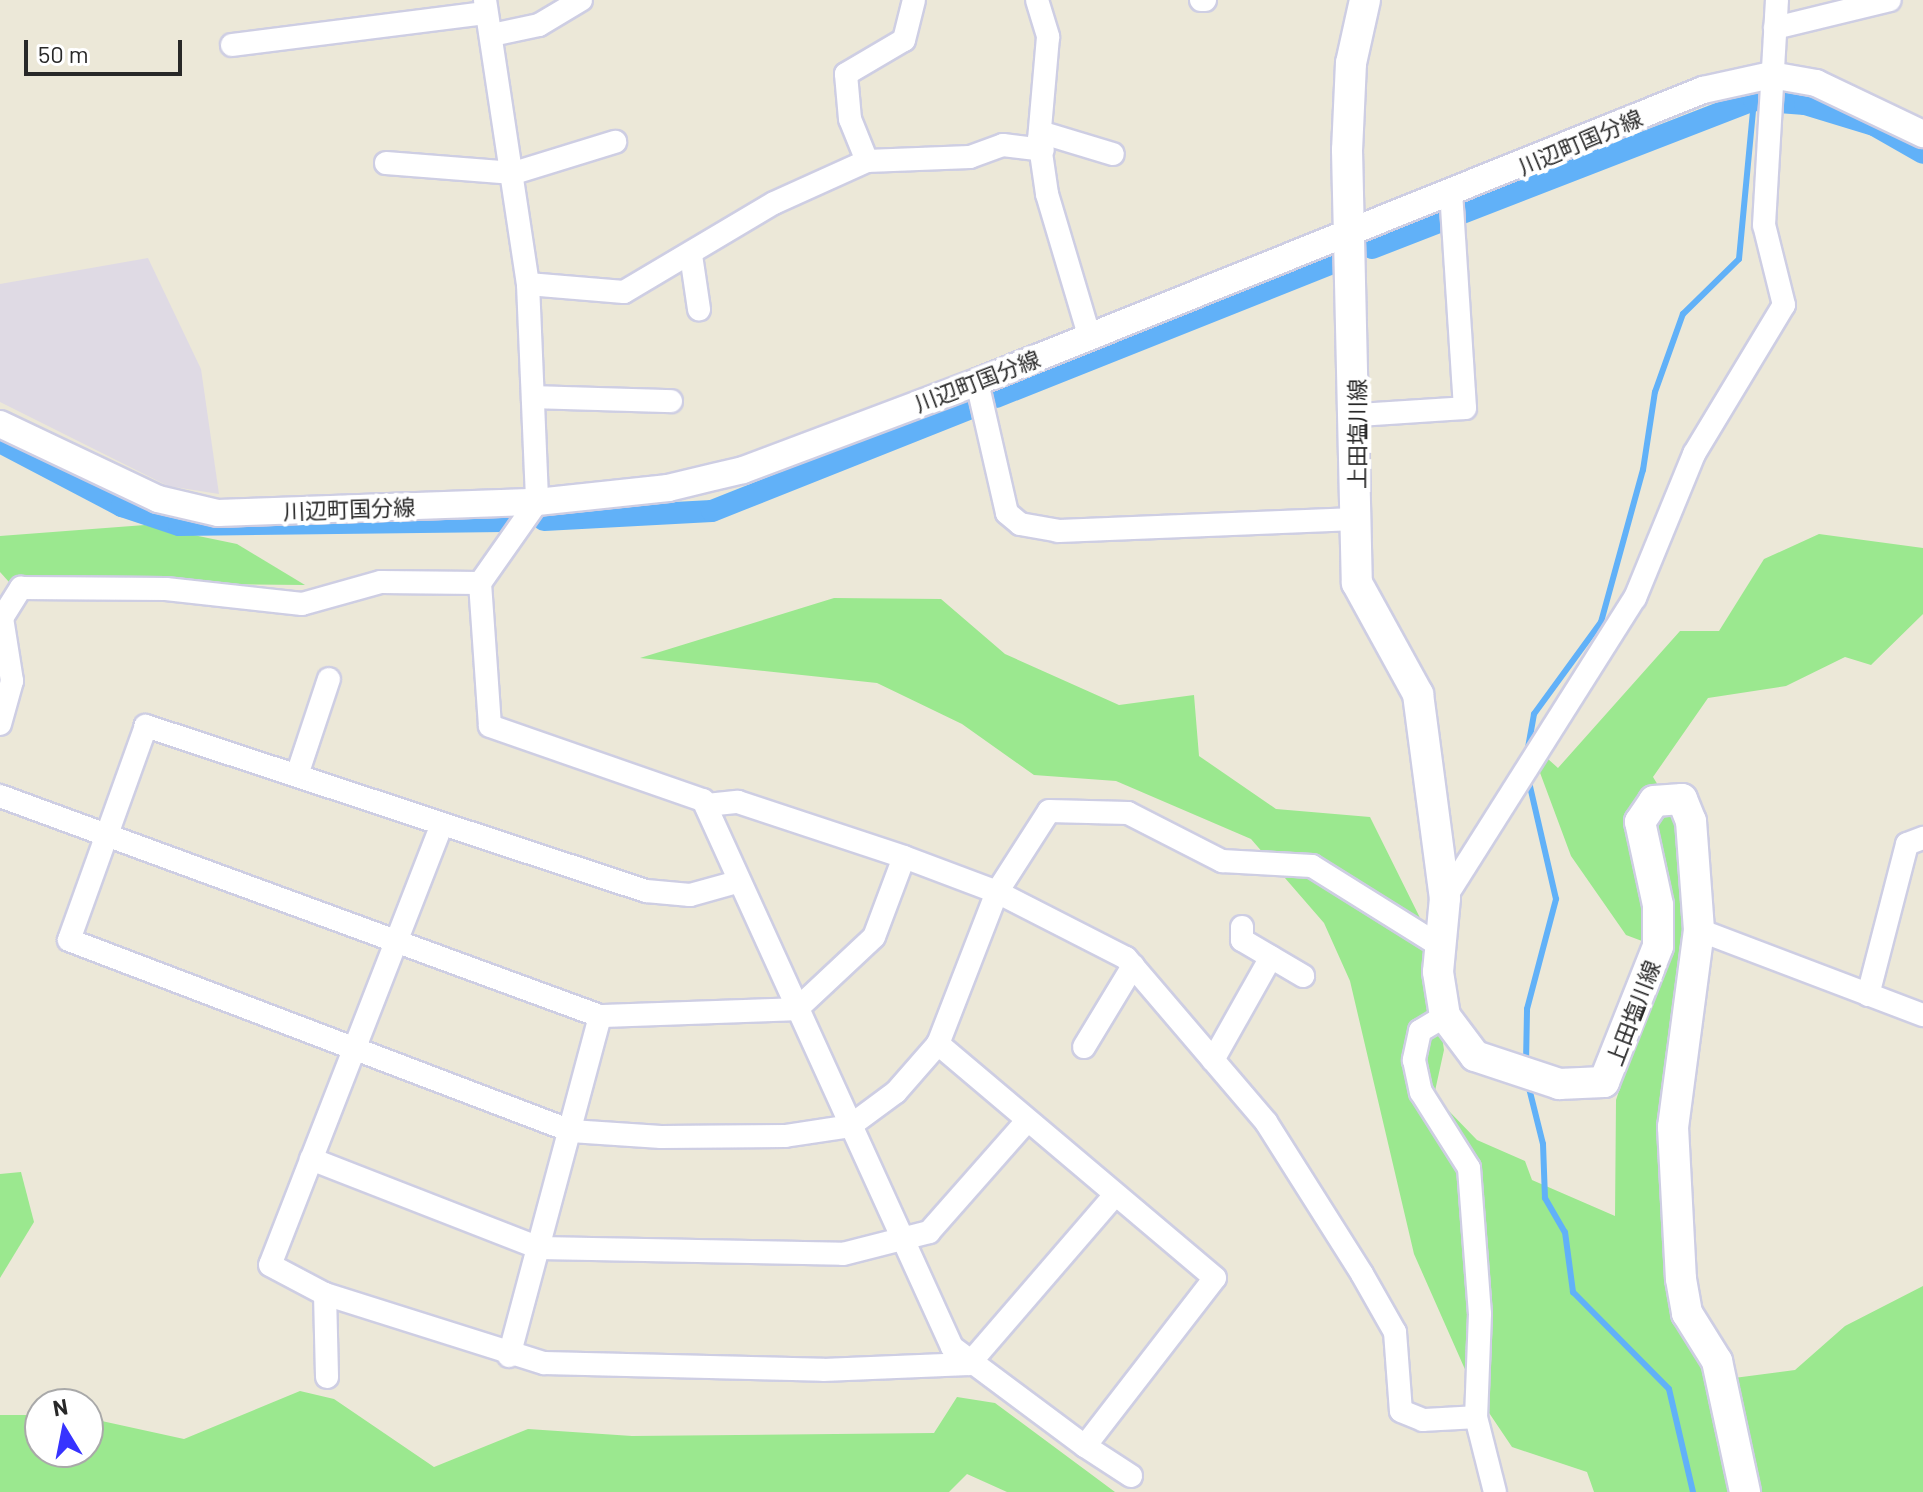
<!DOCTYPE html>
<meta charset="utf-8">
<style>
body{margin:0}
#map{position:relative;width:1923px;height:1492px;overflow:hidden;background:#ece8d8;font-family:Barlow,"Noto Sans JP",sans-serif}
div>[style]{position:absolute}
.industrial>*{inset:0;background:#dfdae4}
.green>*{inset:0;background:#9be88f}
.stream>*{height:6px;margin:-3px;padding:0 3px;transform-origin:3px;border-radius:3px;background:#61b1f8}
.canal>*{height:22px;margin:-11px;padding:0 11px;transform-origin:11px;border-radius:11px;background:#61b1f8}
.roads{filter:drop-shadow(2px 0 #cecee3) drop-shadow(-2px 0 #cecee3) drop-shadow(0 2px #cecee3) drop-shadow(0 -2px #cecee3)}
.minor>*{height:22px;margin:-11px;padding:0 11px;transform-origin:11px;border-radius:11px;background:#fff}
.tertiary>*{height:26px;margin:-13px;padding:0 13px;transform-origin:13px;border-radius:13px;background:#fff}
.secondary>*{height:30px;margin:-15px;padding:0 15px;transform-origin:15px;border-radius:15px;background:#fff}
span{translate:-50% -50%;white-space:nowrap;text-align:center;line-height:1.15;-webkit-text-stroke:8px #fff;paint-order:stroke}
.street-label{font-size:22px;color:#282828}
.north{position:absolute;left:24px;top:1388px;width:80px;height:80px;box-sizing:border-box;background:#fff;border:2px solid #a9a9a9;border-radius:50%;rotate:350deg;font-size:22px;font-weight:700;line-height:32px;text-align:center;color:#282828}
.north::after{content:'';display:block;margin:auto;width:28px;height:36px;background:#3733ff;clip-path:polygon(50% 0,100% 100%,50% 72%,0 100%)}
.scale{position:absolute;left:24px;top:40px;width:158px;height:36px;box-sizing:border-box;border:4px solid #282828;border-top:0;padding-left:10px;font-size:24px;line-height:28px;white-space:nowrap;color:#282828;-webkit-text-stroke:6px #fff;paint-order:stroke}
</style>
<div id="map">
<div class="industrial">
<div style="clip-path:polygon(148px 258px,201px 369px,219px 494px,168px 486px,0 402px,0 284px)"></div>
</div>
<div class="green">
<div style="clip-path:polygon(145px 525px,237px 544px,305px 585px,9px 582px,0 572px,0 536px)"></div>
<div style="clip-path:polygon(1819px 534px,1923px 548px,1923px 614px,1871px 665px,1845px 657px,1786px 686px,1708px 698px,1653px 777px,1681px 823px,1688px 898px,1670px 1174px,1739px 1492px,1594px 1492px,1587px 1472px,1512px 1447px,1475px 1392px,1414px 1254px,1350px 981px,1324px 923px,1251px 839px,1116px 781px,1034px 775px,962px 724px,877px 683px,640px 658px,834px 598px,941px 599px,1005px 654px,1119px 705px,1194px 695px,1199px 756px,1276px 809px,1370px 817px,1427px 932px,1444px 1050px,1435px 1091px,1445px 1107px,1477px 1140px,1525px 1161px,1532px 1180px,1615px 1216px,1616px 1100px,1666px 950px,1626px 935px,1571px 856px,1539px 770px,1548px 759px,1558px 768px,1680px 631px,1719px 631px,1764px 559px)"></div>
<div style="clip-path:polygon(21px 1172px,34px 1222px,0 1278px,0 1174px)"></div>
<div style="clip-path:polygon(1923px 1286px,1923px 1492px,1752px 1492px,1734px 1378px,1795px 1370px,1845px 1326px)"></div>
<div style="clip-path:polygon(300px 1391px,334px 1399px,434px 1467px,528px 1429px,632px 1436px,934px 1433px,957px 1397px,995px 1403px,1115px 1492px,1007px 1492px,967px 1474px,949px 1492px,0 1492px,0 1415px,40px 1415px,40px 1452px,88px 1452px,88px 1418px,184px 1439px)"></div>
</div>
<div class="stream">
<div style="left:1526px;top:759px;width:46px;rotate:-79.9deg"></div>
<div style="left:1534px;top:714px;width:114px;rotate:-53.9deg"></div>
<div style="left:1601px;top:622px;width:158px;rotate:-74.6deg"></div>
<div style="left:1643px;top:470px;width:79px;rotate:-81.3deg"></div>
<div style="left:1655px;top:392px;width:83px;rotate:-70.3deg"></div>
<div style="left:1683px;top:314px;width:78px;rotate:-44.5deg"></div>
<div style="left:1739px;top:259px;width:160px;rotate:-84.6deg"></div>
<div style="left:1526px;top:1063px;width:54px;rotate:-88.9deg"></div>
<div style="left:1527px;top:1009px;width:114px;rotate:-75.2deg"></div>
<div style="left:1556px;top:899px;width:124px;rotate:-103deg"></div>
<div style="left:1529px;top:1088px;width:58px;rotate:76deg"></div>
<div style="left:1543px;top:1144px;width:54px;rotate:87.9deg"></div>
<div style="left:1545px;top:1198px;width:39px;rotate:60deg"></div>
<div style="left:1565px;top:1232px;width:61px;rotate:82.4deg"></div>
<div style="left:1573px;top:1292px;width:136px;rotate:45.3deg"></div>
<div style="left:1669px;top:1389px;width:106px;rotate:76.9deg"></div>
</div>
<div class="canal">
<div style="left:1372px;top:248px;width:410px;rotate:-21.2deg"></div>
<div style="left:1754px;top:100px;width:51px;rotate:4.5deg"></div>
<div style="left:1805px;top:104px;width:72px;rotate:16.9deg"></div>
<div style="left:1874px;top:125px;width:56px;rotate:29.7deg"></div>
<div style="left:996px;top:397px;width:360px;rotate:-21.7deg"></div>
<div style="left:0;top:442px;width:138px;rotate:27.7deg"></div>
<div style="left:122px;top:506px;width:60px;rotate:18.4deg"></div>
<div style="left:179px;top:525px;width:325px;rotate:-0.7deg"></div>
<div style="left:544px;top:520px;width:168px;rotate:-3.1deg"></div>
<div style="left:712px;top:511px;width:276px;rotate:-21.7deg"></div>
</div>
<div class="roads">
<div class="minor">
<div style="left:485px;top:0;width:287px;rotate:81.4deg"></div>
<div style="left:528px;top:284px;width:218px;rotate:87.6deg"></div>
<div style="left:537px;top:502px;width:99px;rotate:125.1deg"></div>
<div style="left:480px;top:583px;width:143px;rotate:86deg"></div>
<div style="left:490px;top:726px;width:225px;rotate:19.2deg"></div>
<div style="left:703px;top:800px;width:601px;rotate:65.52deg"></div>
<div style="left:952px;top:1347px;width:166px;rotate:36.7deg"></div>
<div style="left:1085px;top:1446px;width:212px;rotate:-52.3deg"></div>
<div style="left:1215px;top:1278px;width:363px;rotate:-139.8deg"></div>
<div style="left:1037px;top:0;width:39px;rotate:73deg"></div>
<div style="left:1048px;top:37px;width:102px;rotate:95deg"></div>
<div style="left:1039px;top:139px;width:56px;rotate:81.7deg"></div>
<div style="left:1047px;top:194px;width:150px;rotate:73.4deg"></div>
<div style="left:1201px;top:0;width:4px"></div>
<div style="left:1775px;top:28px;width:118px;rotate:-13.7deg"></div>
<div style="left:492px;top:35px;width:48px;rotate:-12deg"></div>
<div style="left:539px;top:25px;width:49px;rotate:-30.8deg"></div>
<div style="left:232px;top:45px;width:256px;rotate:-7.2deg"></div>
<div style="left:1040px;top:132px;width:76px;rotate:16.8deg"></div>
<div style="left:867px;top:161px;width:103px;rotate:-2.2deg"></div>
<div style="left:970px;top:157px;width:35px;rotate:-20deg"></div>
<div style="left:1003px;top:145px;width:40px;rotate:7.1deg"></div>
<div style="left:386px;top:163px;width:128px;rotate:4.5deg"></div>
<div style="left:514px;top:173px;width:106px;rotate:-17.1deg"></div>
<div style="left:691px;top:255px;width:55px;rotate:81.6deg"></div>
<div style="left:528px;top:284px;width:96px;rotate:4.8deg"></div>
<div style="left:624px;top:292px;width:174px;rotate:-30.7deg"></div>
<div style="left:774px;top:203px;width:102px;rotate:-24.3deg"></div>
<div style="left:867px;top:161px;width:45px;rotate:-112deg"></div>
<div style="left:850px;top:119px;width:45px;rotate:-95.1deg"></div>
<div style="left:846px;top:74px;width:67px;rotate:-30.4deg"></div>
<div style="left:904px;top:40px;width:41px;rotate:-76deg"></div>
<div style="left:977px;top:382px;width:134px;rotate:77.1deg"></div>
<div style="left:1007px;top:513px;width:17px;rotate:40deg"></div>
<div style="left:1020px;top:524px;width:39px;rotate:10deg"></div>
<div style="left:1058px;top:531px;width:299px;rotate:-2.3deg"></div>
<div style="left:533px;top:397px;width:138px;rotate:1.7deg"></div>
<div style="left:1358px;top:415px;width:107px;rotate:-3.7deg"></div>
<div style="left:1465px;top:408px;width:214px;rotate:-93.7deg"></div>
<div style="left:0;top:724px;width:45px;rotate:-74.4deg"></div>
<div style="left:12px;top:681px;width:64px;rotate:-99deg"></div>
<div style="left:2px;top:618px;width:36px;rotate:-58deg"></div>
<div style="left:21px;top:588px;width:145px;rotate:0.4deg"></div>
<div style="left:166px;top:589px;width:137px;rotate:6.3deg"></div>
<div style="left:302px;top:604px;width:82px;rotate:-15.6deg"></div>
<div style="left:381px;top:582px;width:99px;rotate:0.6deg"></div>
<div style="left:297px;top:775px;width:101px;rotate:-71.6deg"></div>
<div style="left:0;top:796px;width:639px;rotate:20.14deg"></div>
<div style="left:600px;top:1016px;width:197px;rotate:-2deg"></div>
<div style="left:797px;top:1009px;width:105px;rotate:-43.1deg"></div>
<div style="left:874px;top:937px;width:85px;rotate:-69.4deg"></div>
<div style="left:707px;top:805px;width:31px;rotate:-6deg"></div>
<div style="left:738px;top:802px;width:175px;rotate:18.3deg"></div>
<div style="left:904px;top:857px;width:99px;rotate:20.6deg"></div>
<div style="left:997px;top:892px;width:145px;rotate:27.1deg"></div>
<div style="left:1126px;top:958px;width:216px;rotate:49.5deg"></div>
<div style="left:1266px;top:1122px;width:180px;rotate:57.7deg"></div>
<div style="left:1362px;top:1274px;width:67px;rotate:60.4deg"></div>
<div style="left:1395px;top:1332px;width:79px;rotate:85.7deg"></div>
<div style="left:1401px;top:1411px;width:24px;rotate:22deg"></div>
<div style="left:1423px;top:1420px;width:53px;rotate:-3.2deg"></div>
<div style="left:442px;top:824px;width:473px;rotate:111.3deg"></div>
<div style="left:270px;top:1265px;width:62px;rotate:27.8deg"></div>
<div style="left:325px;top:1294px;width:230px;rotate:17.5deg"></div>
<div style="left:544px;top:1363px;width:279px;rotate:1.4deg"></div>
<div style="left:823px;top:1370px;width:146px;rotate:-2.4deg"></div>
<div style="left:969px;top:1364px;width:223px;rotate:-49.2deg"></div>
<div style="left:737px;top:882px;width:49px;rotate:164.5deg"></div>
<div style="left:690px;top:895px;width:44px;rotate:-174.8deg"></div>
<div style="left:646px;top:891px;width:527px;rotate:-161.74deg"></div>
<div style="left:146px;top:726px;width:227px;rotate:109.8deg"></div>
<div style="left:69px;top:940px;width:537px;rotate:20.83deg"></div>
<div style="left:571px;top:1131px;width:90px;rotate:3.8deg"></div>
<div style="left:661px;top:1137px;width:124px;rotate:-0.5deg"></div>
<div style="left:785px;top:1136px;width:66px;rotate:-8.7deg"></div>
<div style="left:850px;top:1126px;width:57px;rotate:-36.5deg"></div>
<div style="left:896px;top:1092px;width:64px;rotate:-48.8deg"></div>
<div style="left:938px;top:1044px;width:163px;rotate:-68.8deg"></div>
<div style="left:997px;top:892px;width:96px;rotate:-57.3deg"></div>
<div style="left:1049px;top:811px;width:79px;rotate:1.5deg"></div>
<div style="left:1128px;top:813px;width:106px;rotate:27.1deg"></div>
<div style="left:1222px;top:861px;width:90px;rotate:3.2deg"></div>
<div style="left:1312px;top:866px;width:151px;rotate:32deg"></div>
<div style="left:1445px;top:898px;width:355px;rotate:-57.7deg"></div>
<div style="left:1635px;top:598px;width:156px;rotate:-67.7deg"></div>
<div style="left:1694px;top:454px;width:174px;rotate:-58.9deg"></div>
<div style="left:1784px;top:305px;width:82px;rotate:-104deg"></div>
<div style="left:1764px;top:225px;width:225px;rotate:-86.7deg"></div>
<div style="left:1242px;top:927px;width:13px;rotate:90deg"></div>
<div style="left:1242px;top:940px;width:71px;rotate:30.5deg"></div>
<div style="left:1699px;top:930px;width:240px;rotate:20.8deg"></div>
<div style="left:1868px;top:995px;width:156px;rotate:-75.5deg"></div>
<div style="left:1907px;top:844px;width:17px;rotate:-21deg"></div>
<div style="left:1445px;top:1016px;width:29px;rotate:149deg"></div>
<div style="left:1420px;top:1031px;width:30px;rotate:102deg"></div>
<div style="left:1414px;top:1060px;width:33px;rotate:78deg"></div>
<div style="left:1421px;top:1092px;width:90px;rotate:57.7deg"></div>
<div style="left:1469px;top:1168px;width:146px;rotate:85.7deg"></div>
<div style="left:1480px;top:1314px;width:103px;rotate:92.2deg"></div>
<div style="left:1476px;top:1417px;width:77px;rotate:75.8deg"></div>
<div style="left:1084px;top:1047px;width:95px;rotate:-58.8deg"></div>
<div style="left:1213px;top:1060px;width:118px;rotate:-60.6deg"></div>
<div style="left:311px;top:1159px;width:245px;rotate:21.3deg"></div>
<div style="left:539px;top:1248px;width:304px;rotate:1.1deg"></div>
<div style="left:843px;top:1254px;width:89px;rotate:-14.3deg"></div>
<div style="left:929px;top:1232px;width:148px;rotate:-48.6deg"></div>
<div style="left:325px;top:1294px;width:83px;rotate:88.6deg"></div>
<div style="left:509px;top:1356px;width:352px;rotate:-75deg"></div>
<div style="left:1085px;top:1446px;width:55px;rotate:33.1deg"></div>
</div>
<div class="tertiary">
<div style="left:0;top:424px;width:175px;rotate:25.4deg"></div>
<div style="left:158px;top:499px;width:62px;rotate:13.1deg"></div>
<div style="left:218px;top:513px;width:319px;rotate:-2deg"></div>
<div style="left:537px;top:502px;width:132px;rotate:-6.1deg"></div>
<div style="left:668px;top:488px;width:77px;rotate:-13.5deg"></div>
<div style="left:743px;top:470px;width:250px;rotate:-20.6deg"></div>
<div style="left:977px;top:382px;width:783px;rotate:-21.91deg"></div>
<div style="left:1703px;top:90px;width:70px;rotate:-12.4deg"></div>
<div style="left:1771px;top:75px;width:46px;rotate:10.1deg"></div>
<div style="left:1816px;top:83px;width:119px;rotate:25.5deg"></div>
</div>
<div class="secondary">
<div style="left:1365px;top:0;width:65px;rotate:102.5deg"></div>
<div style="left:1351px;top:63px;width:87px;rotate:92.6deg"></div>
<div style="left:1347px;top:150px;width:433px;rotate:88.7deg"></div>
<div style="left:1357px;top:583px;width:127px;rotate:61.2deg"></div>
<div style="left:1418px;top:694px;width:206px;rotate:82.5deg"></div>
<div style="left:1445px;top:898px;width:74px;rotate:95.4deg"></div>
<div style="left:1438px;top:972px;width:45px;rotate:81deg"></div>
<div style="left:1445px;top:1016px;width:50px;rotate:53.1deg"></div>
<div style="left:1475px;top:1056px;width:89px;rotate:18.4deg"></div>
<div style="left:1559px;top:1084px;width:45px;rotate:-2.5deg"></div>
<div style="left:1604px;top:1082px;width:146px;rotate:-68.3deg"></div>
<div style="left:1658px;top:946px;width:41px;rotate:-90deg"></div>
<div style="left:1658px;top:905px;width:85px;rotate:-102.2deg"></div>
<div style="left:1640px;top:822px;width:25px;rotate:-56deg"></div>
<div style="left:1654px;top:801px;width:28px;rotate:-4deg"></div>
<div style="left:1682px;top:799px;width:24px;rotate:68deg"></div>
<div style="left:1691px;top:821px;width:109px;rotate:85.8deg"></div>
<div style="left:1699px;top:930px;width:199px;rotate:97.5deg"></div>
<div style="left:1673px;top:1127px;width:152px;rotate:87deg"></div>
<div style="left:1681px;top:1279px;width:35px;rotate:80deg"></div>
<div style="left:1687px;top:1313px;width:57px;rotate:58deg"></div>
<div style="left:1717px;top:1361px;width:134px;rotate:77.9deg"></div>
</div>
</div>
<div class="street-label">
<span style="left:1580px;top:142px;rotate:-23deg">川辺町国分線</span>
<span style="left:977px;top:381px;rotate:-21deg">川辺町国分線</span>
<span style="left:1357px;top:434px;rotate:-90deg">上田塩川線</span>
<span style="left:349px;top:509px;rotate:-2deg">川辺町国分線</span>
<span style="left:1633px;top:1013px;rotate:-69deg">上田塩川線</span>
</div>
<div class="north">N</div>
<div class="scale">50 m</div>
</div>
